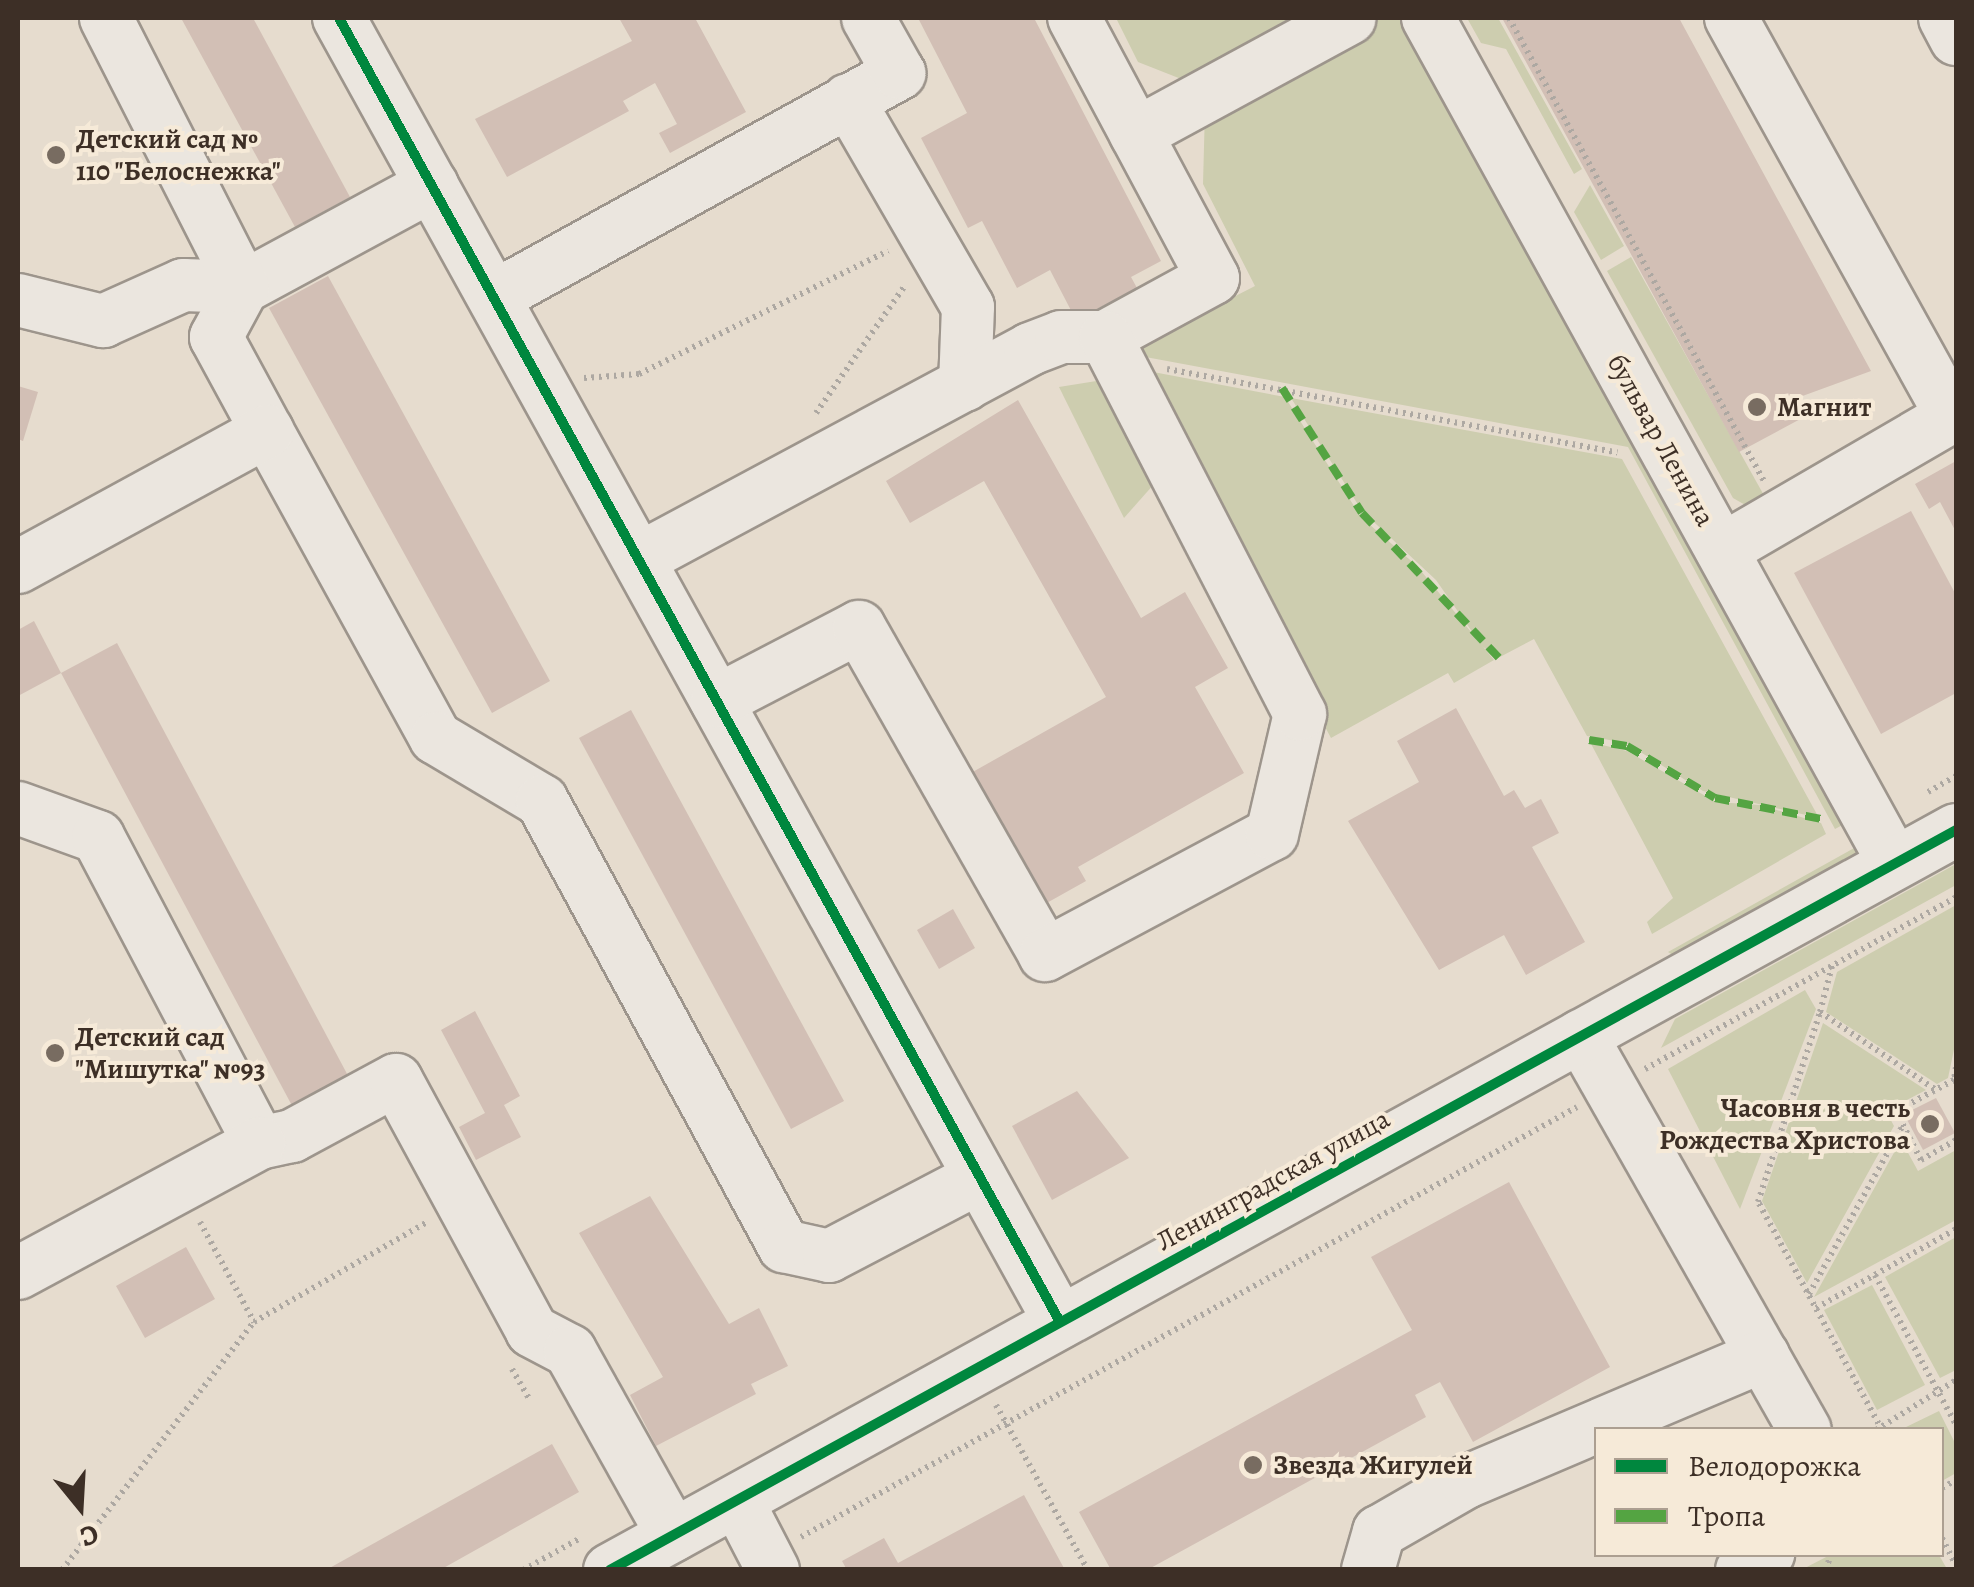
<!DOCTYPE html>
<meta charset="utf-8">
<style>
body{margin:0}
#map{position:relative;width:1974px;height:1587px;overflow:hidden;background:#e6dcce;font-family:Alegreya,serif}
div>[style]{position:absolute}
.green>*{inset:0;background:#cdcdaf}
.building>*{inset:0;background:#d2bfb5}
.path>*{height:6px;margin-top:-3px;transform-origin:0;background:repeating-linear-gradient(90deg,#ada8a2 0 2.5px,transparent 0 7.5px)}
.roads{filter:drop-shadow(2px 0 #9d958c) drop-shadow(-2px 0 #9d958c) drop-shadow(0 2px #9d958c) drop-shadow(0 -2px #9d958c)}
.minor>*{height:52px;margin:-26px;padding:0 26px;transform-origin:26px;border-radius:26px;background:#ebe6df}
.quiet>*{height:8px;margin-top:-4px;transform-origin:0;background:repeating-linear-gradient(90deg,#54a442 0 15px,transparent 0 23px)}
.cycleway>*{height:10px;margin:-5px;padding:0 5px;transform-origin:5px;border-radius:5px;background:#00873e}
.dots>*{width:28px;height:28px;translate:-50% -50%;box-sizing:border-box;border:5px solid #f6ead8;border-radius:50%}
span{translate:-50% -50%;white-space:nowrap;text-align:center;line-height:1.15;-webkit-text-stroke:8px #f6ead8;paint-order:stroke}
.poi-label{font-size:28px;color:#3d2f26;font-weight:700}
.left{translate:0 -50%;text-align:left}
.right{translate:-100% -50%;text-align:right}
.street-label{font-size:28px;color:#3d2f26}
.frame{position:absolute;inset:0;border:20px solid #3d2f26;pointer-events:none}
.legend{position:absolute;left:1594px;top:1427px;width:350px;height:130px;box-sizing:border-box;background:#f6ead8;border:2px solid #ac9f91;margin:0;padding:12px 18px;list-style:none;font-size:30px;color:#3d2f26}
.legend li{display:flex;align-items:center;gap:20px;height:50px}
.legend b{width:50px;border:2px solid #ac9f91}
.north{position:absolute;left:30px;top:1457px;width:100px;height:100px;-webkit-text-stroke:8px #f6ead8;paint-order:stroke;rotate:162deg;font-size:28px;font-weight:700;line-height:40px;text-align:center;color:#3d2f26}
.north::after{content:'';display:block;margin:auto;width:35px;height:45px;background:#3d2f26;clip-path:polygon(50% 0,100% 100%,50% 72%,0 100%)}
</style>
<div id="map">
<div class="green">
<div style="clip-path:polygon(1116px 18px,1330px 18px,1199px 86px,1138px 62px)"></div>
<div style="clip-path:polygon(1377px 18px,1412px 18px,1850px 821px,1835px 829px,1628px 447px,1124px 353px,1255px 286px,1203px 184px,1205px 109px)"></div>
<div style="clip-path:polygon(1467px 18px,1498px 18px,1582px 169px,1574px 174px,1506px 49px,1481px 43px)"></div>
<div style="clip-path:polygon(1590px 185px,1624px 246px,1601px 260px,1574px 212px)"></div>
<div style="clip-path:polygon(1631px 257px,1766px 499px,1747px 506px,1733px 498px,1607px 271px)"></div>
<div style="clip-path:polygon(1132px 368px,1285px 397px,1361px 517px,1417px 566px,1494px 660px,1454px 683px,1448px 673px,1331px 738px)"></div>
<div style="clip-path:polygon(1109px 379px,1162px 475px,1124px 518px,1059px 387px)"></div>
<div style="clip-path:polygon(1291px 398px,1622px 459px,1819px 818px,1703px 791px,1626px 743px,1587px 736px,1534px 639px,1498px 658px,1482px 646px,1436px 580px,1362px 511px)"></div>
<div style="clip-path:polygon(1590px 742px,1627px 751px,1716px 802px,1760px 805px,1821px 823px,1826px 834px,1652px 934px,1647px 922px,1673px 898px)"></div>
<div style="clip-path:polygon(1856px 847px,1856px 856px,1676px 957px,1668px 952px)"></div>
<div style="clip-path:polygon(1956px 864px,1956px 885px,1661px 1048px,1675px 1019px)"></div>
<div style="clip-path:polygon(1956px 905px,1956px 1040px,1948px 1078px,1937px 1084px,1826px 1012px,1837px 972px)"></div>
<div style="clip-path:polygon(1805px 990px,1816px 1009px,1740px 1209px,1668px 1069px)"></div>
<div style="clip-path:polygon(1823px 1023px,1926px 1090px,1886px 1111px,1894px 1126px,1807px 1283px,1762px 1201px)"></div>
<div style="clip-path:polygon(1901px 1140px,1918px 1171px,1956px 1150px,1956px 1220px,1814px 1297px)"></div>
<div style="clip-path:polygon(1956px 1237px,1956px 1370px,1940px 1378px,1885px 1277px)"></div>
<div style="clip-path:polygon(1872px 1285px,1925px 1385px,1877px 1410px,1824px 1310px)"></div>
<div style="clip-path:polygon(1939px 1411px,1956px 1445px,1956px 1473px,1942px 1481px,1942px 1430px,1902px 1429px)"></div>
<div style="clip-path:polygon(1830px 1555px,1939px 1555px,1947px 1569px,1803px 1569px)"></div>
</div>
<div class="building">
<div style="clip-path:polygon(181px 18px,253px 18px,350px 197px,295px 227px)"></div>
<div style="clip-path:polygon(619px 18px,695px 18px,746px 112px,670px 153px,659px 133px,677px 124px,655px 83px,623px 101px,629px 111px,507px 177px,475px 119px,632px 41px)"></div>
<div style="clip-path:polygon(918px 18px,1034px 18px,1161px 261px,1131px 277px,1137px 288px,1076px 320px,1050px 270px,1017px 288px,982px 221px,968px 228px,921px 138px,967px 113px)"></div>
<div style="clip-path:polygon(1502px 18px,1679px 18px,1871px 371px,1797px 398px,1806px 416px,1739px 452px)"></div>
<div style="clip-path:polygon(328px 276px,550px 681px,492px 713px,269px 308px)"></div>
<div style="clip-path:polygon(18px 386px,38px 392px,23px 441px,18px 439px)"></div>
<div style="clip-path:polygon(1018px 400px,1141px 618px,1185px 592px,1228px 668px,1195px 687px,1244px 773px,1078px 867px,1086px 881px,1036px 909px,962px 778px,1106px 697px,984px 481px,910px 523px,886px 481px)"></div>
<div style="clip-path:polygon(1956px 461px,1956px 532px,1940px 502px,1929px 509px,1915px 484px)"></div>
<div style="clip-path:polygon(1911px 511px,1956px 595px,1956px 693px,1881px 734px,1794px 573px)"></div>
<div style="clip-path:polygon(34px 621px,61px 673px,18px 696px,18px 630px)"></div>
<div style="clip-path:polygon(117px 643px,353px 1085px,297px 1115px,61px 673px)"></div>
<div style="clip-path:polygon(1456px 708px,1504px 796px,1514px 790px,1525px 808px,1541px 799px,1559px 833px,1532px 847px,1585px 942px,1526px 975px,1504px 935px,1439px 970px,1348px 821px,1419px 782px,1397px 741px)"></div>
<div style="clip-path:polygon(631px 710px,844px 1101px,791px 1129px,579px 738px)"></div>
<div style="clip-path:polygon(953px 909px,975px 948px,939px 969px,917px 930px)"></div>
<div style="clip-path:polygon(475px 1011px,520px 1096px,504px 1105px,521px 1137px,476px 1160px,459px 1127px,485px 1113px,441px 1030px)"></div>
<div style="clip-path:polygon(1077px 1091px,1129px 1158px,1052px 1200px,1012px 1126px)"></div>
<div style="clip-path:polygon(1936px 1098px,1955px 1133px,1923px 1150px,1904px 1114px)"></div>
<div style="clip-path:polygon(1509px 1182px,1610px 1367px,1473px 1442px,1440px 1382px,1415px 1395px,1426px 1417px,1147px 1570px,1111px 1570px,1079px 1512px,1412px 1330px,1371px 1257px)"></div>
<div style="clip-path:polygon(650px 1196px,729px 1324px,759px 1308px,788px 1366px,751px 1384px,756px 1394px,656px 1446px,630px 1395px,663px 1377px,579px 1233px)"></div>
<div style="clip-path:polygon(186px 1247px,215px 1299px,145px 1338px,116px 1286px)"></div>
<div style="clip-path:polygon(552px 1444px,579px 1492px,440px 1570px,326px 1570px)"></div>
<div style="clip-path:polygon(1024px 1495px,1065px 1570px,847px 1570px,842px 1561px,884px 1538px,898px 1563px)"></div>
</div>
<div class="path">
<div style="left:1509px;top:18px;width:529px;rotate:61.16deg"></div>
<div style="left:1167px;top:369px;width:458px;rotate:10.5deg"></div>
<div style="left:584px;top:378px;width:55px;rotate:-4.2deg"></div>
<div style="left:639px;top:374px;width:278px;rotate:-26.3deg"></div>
<div style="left:816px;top:413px;width:157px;rotate:-55.1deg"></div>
<div style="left:1928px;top:792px;width:32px;rotate:-30deg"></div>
<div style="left:1820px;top:1012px;width:48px;rotate:-75.4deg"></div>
<div style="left:1956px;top:1067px;width:13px;rotate:99deg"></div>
<div style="left:1954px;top:1080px;width:66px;rotate:151.9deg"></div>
<div style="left:1896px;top:1111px;width:55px;rotate:63deg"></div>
<div style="left:1921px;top:1160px;width:40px;rotate:-29.7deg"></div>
<div style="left:1645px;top:1069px;width:355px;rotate:-28.9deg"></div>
<div style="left:200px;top:1222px;width:114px;rotate:61.6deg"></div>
<div style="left:1875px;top:1275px;width:170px;rotate:61.6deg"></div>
<div style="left:1809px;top:1294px;width:193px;rotate:-60.9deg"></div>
<div style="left:1816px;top:1308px;width:161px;rotate:-29.4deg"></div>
<div style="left:512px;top:1369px;width:34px;rotate:60deg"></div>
<div style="left:996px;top:1405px;width:189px;rotate:60.9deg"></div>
<div style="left:1876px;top:1430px;width:94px;rotate:-32deg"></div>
<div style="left:1882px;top:1430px;width:260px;rotate:-118.5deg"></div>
<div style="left:1758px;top:1202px;width:200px;rotate:-71.9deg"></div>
<div style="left:1820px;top:1012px;width:140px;rotate:33.9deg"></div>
<div style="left:1942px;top:1488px;width:16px;rotate:-30deg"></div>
<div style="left:801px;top:1537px;width:887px;rotate:-28.99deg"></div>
<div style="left:1942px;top:1538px;width:30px;rotate:63deg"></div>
<div style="left:62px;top:1570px;width:314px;rotate:-52.3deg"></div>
<div style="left:254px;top:1322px;width:200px;rotate:-30deg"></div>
<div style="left:523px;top:1570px;width:64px;rotate:-29deg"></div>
<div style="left:1826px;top:1570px;width:17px;rotate:-73deg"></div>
</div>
<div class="roads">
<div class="minor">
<div style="left:339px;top:18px;width:1490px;rotate:61.06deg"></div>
<div style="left:1428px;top:18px;width:965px;rotate:61.12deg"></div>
<div style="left:1731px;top:18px;width:455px;rotate:61deg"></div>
<div style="left:1945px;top:18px;width:24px;rotate:62deg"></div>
<div style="left:848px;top:100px;width:239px;rotate:59.9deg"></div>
<div style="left:968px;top:307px;width:78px;rotate:92.2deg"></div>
<div style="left:1136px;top:134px;width:243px;rotate:-28.5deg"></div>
<div style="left:432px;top:185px;width:215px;rotate:151.6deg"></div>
<div style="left:243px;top:287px;width:57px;rotate:118.4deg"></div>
<div style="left:216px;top:337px;width:107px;rotate:61.5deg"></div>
<div style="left:267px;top:431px;width:350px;rotate:61.2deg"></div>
<div style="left:436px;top:738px;width:123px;rotate:30.7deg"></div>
<div style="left:542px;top:801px;width:507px;rotate:61.46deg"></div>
<div style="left:784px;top:1246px;width:46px;rotate:12.5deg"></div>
<div style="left:829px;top:1256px;width:170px;rotate:-27.6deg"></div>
<div style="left:494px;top:297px;width:463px;rotate:-28.9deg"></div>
<div style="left:899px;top:73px;width:63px;rotate:-119.4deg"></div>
<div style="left:18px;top:300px;width:88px;rotate:13.9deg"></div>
<div style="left:103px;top:321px;width:88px;rotate:-24.2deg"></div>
<div style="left:183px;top:285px;width:60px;rotate:1.9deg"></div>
<div style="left:243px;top:287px;width:302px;rotate:-117deg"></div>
<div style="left:1722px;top:550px;width:271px;rotate:-30.2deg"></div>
<div style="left:639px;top:559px;width:444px;rotate:-28.2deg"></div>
<div style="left:1030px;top:349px;width:33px;rotate:-21deg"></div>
<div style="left:1061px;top:337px;width:44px"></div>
<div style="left:1105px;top:337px;width:123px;rotate:-28.6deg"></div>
<div style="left:1213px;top:278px;width:295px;rotate:-118.1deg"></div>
<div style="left:18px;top:567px;width:284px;rotate:-28.6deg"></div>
<div style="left:717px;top:701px;width:160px;rotate:-27.5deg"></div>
<div style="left:859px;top:627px;width:377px;rotate:60.4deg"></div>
<div style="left:1045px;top:955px;width:257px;rotate:-28.1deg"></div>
<div style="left:1272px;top:834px;width:123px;rotate:-76.9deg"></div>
<div style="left:1300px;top:714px;width:424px;rotate:-117.3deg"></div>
<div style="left:18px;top:808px;width:85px;rotate:19.9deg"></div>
<div style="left:98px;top:837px;width:346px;rotate:62.2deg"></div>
<div style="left:259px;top:1143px;width:34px;rotate:-12deg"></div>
<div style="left:292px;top:1136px;width:118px;rotate:-28.3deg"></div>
<div style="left:396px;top:1080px;width:285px;rotate:61.5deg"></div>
<div style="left:532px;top:1331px;width:43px;rotate:27.8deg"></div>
<div style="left:570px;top:1351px;width:211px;rotate:60.8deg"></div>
<div style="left:1581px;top:1036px;width:453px;rotate:60.4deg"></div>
<div style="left:18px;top:1273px;width:274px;rotate:-28.3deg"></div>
<div style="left:746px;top:1518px;width:59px;rotate:62.6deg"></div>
<div style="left:610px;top:1570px;width:1536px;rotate:-28.8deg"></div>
<div style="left:1368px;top:1570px;width:40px;rotate:-74deg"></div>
<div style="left:1379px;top:1532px;width:100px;rotate:-29.9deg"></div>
<div style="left:1466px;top:1482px;width:323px;rotate:-23deg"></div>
<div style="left:1742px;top:1570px;width:31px;rotate:-32deg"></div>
</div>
</div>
<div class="quiet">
<div style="left:1282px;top:388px;width:148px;rotate:57.4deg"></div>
<div style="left:1362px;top:513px;width:205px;rotate:46.6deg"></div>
<div style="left:1589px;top:740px;width:38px;rotate:9deg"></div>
<div style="left:1627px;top:746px;width:102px;rotate:30.6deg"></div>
<div style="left:1715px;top:798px;width:113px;rotate:11.2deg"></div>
</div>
<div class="cycleway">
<div style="left:339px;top:18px;width:1490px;rotate:61.06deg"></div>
<div style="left:610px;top:1570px;width:1536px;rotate:-28.8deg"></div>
</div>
<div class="dots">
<div style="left:56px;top:155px;background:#786c61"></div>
<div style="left:1757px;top:407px;background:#786c61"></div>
<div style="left:55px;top:1053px;background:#786c61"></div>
<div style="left:1930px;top:1124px;background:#786c61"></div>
<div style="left:1253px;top:1465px;background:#786c61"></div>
</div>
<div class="poi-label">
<span class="left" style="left:76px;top:155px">Детский сад №<br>110 "Белоснежка"</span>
<span class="left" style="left:1777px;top:407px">Магнит</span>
<span class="left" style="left:75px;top:1053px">Детский сад<br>"Мишутка" №93</span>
<span class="right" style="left:1910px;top:1124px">Часовня в честь<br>Рождества Христова</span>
<span class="left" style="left:1273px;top:1465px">Звезда Жигулей</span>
</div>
<div class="street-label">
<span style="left:1661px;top:440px;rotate:61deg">бульвар Ленина</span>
<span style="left:1273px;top:1180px;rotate:-29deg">Ленинградская улица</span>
</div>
<div class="frame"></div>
<ul class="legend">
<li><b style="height:12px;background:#00873e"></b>Велодорожка</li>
<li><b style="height:12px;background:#54a442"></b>Тропа</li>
</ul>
<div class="north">С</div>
</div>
